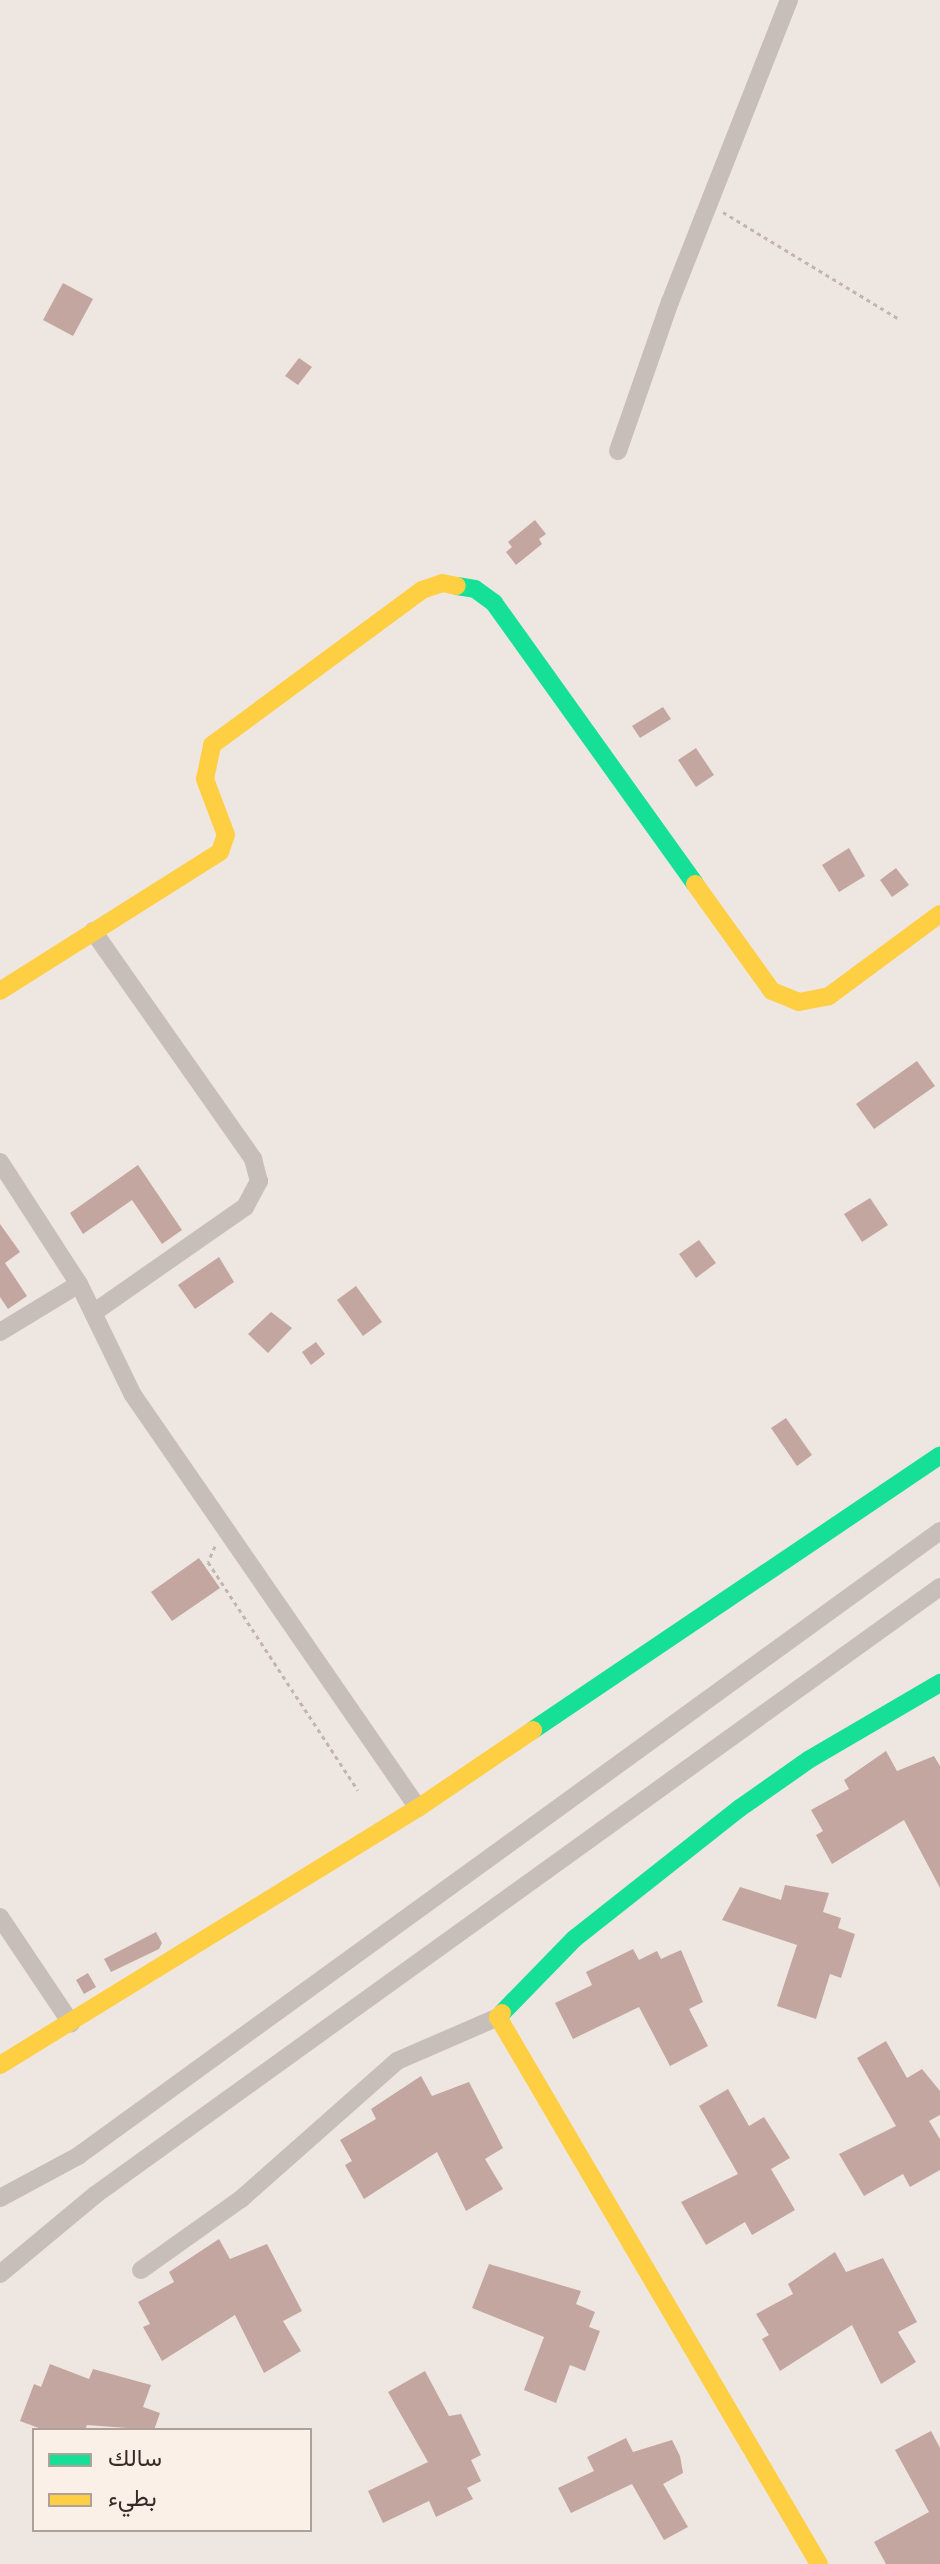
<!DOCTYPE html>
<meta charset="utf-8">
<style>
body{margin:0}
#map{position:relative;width:940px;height:2564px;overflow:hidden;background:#eee6e0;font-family:"Fira Sans Condensed",Vazirmatn,sans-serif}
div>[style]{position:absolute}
.building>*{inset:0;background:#c4a6a0}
.path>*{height:3px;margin-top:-1.5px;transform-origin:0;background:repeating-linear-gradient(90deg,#c0b6b1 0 4px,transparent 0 8px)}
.street>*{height:18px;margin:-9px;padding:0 9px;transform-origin:9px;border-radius:9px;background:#c7beb9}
.fast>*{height:18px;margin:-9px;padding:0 9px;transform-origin:9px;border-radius:9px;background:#16e098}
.slow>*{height:18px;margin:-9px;padding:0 9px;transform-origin:9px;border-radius:9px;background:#ffcf43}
span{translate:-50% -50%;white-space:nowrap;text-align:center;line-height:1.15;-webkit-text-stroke:6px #fbf0e7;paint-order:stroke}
.legend{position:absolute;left:32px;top:2428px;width:280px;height:104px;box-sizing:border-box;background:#fbf0e7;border:2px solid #ada19a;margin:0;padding:10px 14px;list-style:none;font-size:24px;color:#392a27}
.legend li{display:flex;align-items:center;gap:16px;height:40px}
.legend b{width:40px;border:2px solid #ada19a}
</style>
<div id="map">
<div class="building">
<div style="clip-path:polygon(63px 283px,93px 299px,73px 336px,43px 320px)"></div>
<div style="clip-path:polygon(299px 358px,312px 367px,298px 385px,285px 376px)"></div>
<div style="clip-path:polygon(535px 520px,546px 534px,539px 539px,542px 544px,516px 565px,506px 552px,512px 547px,508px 542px)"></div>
<div style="clip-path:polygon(663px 707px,671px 719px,640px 738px,632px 726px)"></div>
<div style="clip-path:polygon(696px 748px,714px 775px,696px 787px,678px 760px)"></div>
<div style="clip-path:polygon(849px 848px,865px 876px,839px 892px,822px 865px)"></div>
<div style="clip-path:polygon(896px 868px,909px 885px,892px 897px,880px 880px)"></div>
<div style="clip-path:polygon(917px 1061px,935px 1086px,874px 1129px,856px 1104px)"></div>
<div style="clip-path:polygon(138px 1165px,182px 1230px,162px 1244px,132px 1200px,83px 1234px,70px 1213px)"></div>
<div style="clip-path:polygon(870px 1198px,888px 1225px,862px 1242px,844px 1214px)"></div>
<div style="clip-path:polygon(0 1224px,20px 1252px,5px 1263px,27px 1296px,8px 1309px,0 1297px)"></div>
<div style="clip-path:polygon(699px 1240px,716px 1263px,696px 1278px,679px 1254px)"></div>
<div style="clip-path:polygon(219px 1257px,234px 1282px,195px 1309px,178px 1285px)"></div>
<div style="clip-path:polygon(356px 1286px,382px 1322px,363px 1336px,337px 1300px)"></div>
<div style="clip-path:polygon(271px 1312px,292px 1328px,268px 1353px,248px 1334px)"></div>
<div style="clip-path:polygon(316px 1342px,325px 1354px,311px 1365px,302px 1352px)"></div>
<div style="clip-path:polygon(786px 1418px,812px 1455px,797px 1466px,771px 1428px)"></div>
<div style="clip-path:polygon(199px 1558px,220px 1588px,172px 1621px,151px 1592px)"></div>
<div style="clip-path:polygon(886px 1751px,897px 1771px,934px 1756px,940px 1766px,940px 1888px,904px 1820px,832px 1864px,816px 1835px,823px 1831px,811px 1810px,849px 1789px,844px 1780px)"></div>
<div style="clip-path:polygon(785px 1885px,829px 1893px,823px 1912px,841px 1918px,838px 1928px,855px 1934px,841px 1978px,830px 1974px,816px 2019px,777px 2006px,797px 1945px,722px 1920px,740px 1887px,781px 1900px)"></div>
<div style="clip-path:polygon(156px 1932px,162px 1943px,159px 1949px,111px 1972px,104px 1959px)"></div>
<div style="clip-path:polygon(633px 1949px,639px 1960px,657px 1951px,661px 1959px,681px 1950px,703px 2002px,689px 2009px,708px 2046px,670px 2066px,639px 2007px,573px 2039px,555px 2003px,592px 1985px,586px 1972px)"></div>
<div style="clip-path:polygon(88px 1973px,96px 1987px,84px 1994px,76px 1980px)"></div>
<div style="clip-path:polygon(886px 2041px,907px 2078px,922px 2069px,940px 2091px,940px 2115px,929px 2121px,940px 2139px,940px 2170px,910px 2187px,903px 2174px,864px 2196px,839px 2154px,896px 2126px,857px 2058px)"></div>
<div style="clip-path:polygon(421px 2076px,432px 2096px,469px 2082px,503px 2148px,485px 2159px,503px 2189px,466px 2211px,437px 2152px,364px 2199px,345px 2165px,352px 2161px,340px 2140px,376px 2119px,371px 2109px)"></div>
<div style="clip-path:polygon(728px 2089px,749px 2126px,764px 2117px,790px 2158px,771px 2169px,795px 2210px,752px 2235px,745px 2222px,706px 2245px,681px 2202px,738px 2174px,699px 2106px)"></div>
<div style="clip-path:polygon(219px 2239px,230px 2259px,267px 2244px,302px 2311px,283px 2321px,301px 2351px,264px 2373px,235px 2315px,162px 2361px,143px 2327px,150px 2324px,138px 2302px,174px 2282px,169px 2272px)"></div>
<div style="clip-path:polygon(835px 2252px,846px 2272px,883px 2258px,917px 2322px,898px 2332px,916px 2362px,881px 2384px,852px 2325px,780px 2371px,762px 2339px,769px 2335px,756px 2314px,793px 2294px,788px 2284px)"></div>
<div style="clip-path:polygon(489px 2264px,581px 2291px,576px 2304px,595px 2312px,589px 2327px,600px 2331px,585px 2371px,570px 2365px,556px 2403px,524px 2390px,544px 2337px,472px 2308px)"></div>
<div style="clip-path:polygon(50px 2364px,89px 2379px,93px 2369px,151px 2385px,143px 2407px,160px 2413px,154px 2430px,87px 2425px,85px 2430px,44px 2430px,20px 2421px,34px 2384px,41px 2387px)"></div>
<div style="clip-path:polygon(425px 2371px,449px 2416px,461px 2414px,481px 2455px,471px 2460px,481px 2481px,467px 2488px,473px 2499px,436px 2517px,429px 2501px,383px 2523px,368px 2491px,428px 2462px,388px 2392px)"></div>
<div style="clip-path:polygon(931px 2431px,940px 2448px,940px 2564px,886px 2564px,874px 2542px,929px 2512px,895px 2450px)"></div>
<div style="clip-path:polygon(626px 2438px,633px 2452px,672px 2440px,680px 2456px,683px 2473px,663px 2484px,688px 2527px,664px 2540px,632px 2484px,571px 2513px,558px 2488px,594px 2471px,587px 2457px)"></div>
</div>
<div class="path">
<div style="left:723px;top:212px;width:206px;rotate:31.3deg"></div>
<div style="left:215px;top:1546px;width:17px;rotate:114deg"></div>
<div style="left:208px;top:1562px;width:273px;rotate:56.7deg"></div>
</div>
<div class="street">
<div style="left:618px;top:451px;width:158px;rotate:-70.8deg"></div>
<div style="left:670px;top:302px;width:325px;rotate:-68.5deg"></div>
<div style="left:93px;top:931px;width:279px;rotate:54.9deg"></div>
<div style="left:253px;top:1159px;width:23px;rotate:75deg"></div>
<div style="left:259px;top:1181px;width:30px;rotate:118deg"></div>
<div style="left:245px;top:1207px;width:185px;rotate:145.1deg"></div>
<div style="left:0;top:1162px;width:145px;rotate:57.1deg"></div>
<div style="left:79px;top:1284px;width:123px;rotate:64.1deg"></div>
<div style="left:133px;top:1395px;width:502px;rotate:55.39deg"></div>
<div style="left:0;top:1332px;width:92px;rotate:-31.3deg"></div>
<div style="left:0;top:1917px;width:128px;rotate:56.2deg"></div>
<div style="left:0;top:2198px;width:89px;rotate:-28.3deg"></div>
<div style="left:78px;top:2156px;width:1065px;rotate:-35.94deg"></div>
<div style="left:141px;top:2270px;width:123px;rotate:-35.4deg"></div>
<div style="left:241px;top:2199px;width:208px;rotate:-41.5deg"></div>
<div style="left:397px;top:2061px;width:110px;rotate:-23.5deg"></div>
<div style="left:0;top:2274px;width:124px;rotate:-39.7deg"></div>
<div style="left:95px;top:2195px;width:1041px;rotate:-35.74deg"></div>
</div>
<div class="fast">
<div style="left:457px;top:586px;width:18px;rotate:9deg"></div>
<div style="left:475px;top:589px;width:24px;rotate:36deg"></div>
<div style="left:494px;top:603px;width:345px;rotate:54.4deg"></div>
<div style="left:533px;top:1730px;width:491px;rotate:-34deg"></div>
<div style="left:502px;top:2013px;width:103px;rotate:-45.8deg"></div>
<div style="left:574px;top:1939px;width:211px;rotate:-38.3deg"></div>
<div style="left:740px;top:1808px;width:85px;rotate:-35deg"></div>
<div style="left:810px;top:1759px;width:151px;rotate:-30.3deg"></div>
</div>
<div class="slow">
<div style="left:695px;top:884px;width:132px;rotate:54.3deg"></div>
<div style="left:772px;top:991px;width:29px;rotate:22deg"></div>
<div style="left:799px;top:1002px;width:31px;rotate:-11deg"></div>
<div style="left:829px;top:996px;width:138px;rotate:-36.5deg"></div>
<div style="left:0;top:991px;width:260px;rotate:-32.3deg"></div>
<div style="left:220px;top:852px;width:18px;rotate:-71deg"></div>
<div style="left:226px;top:835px;width:60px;rotate:-110.6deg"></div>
<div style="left:205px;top:779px;width:35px;rotate:-78deg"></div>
<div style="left:212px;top:745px;width:261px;rotate:-36.4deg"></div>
<div style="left:422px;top:590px;width:21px;rotate:-19deg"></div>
<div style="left:442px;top:583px;width:15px;rotate:11deg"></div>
<div style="left:502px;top:2013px;width:6px;rotate:135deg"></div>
<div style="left:498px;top:2017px;width:634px;rotate:59.59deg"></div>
<div style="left:0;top:2065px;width:491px;rotate:-31.6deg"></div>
<div style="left:418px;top:1808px;width:139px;rotate:-34.1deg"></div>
</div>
<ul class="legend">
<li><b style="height:10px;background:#16e098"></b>سالك</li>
<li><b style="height:10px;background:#ffcf43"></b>بطيء</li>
</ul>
</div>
